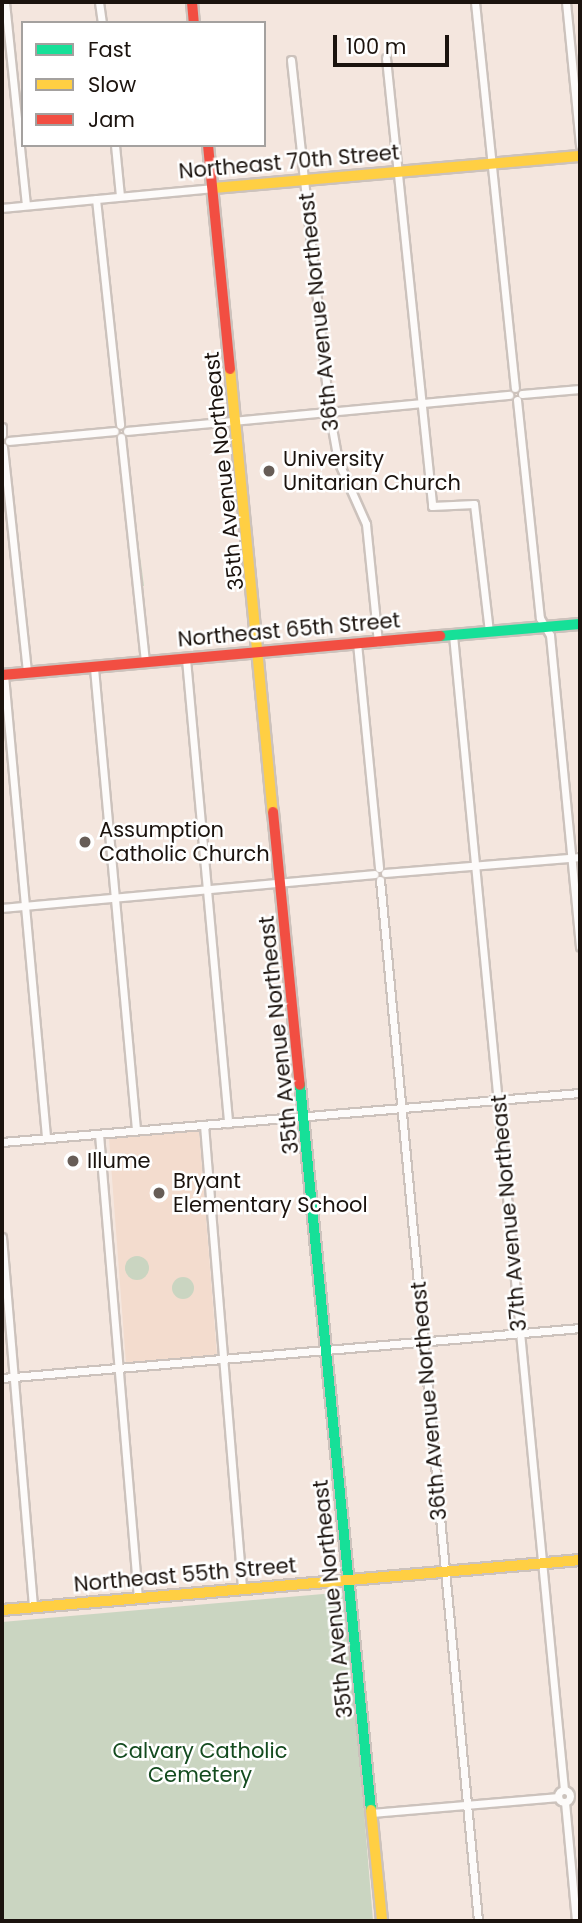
<!DOCTYPE html>
<style>
body{margin:0}
#map{position:relative;width:582px;height:1923px;overflow:hidden;background:#f4e6de;font-family:Poppins,sans-serif}
div>[style]{position:absolute}
.built>*{inset:0;background:#f3dcce}
.green>*{inset:0;background:#cad5c1}
.round{border-radius:50%}
.roads{filter:drop-shadow(2px 0 #ccc2bc) drop-shadow(-2px 0 #ccc2bc) drop-shadow(0 2px #ccc2bc) drop-shadow(0 -2px #ccc2bc)}
.street>*{height:7px;margin:-3.5px;padding:0 3.5px;transform-origin:3.5px;border-radius:3.5px;background:#fdfbfa}
.street>.ring{margin:-3.5px;padding:0;box-sizing:content-box;background:none;border:7px solid #fdfbfa;border-radius:50%}
.fast>*{height:10px;margin:-5px;padding:0 5px;transform-origin:5px;border-radius:5px;background:#16e098}
.slow>*{height:10px;margin:-5px;padding:0 5px;transform-origin:5px;border-radius:5px;background:#ffcf43}
.jam>*{height:10px;margin:-5px;padding:0 5px;transform-origin:5px;border-radius:5px;background:#f24e42}
.dots>*{width:19px;height:19px;translate:-50% -50%;box-sizing:border-box;border:4px solid #fff;border-radius:50%}
span{translate:-50% -50%;white-space:nowrap;text-align:center;line-height:1.15;-webkit-text-stroke:5px #fff;paint-order:stroke}
.street-label{font-size:21px;color:#1b130e}
.poi-label{font-size:21px;color:#1b130e}
.left{translate:0 -50%;text-align:left}
.park-label{font-size:21px;color:#144b1f}
.frame{position:absolute;inset:0;border:4px solid #1b130e;pointer-events:none}
.legend{position:absolute;left:21px;top:21px;width:245px;height:126px;box-sizing:border-box;background:#fff;border:2px solid #a4a19f;margin:0;padding:9px 12px;list-style:none;font-size:21px;color:#1b130e}
.legend li{display:flex;align-items:center;gap:14px;height:35px}
.legend b{width:35px;border:2px solid #a4a19f}
.scale{position:absolute;left:333px;top:35px;width:116px;height:32px;box-sizing:border-box;border:4px solid #1b130e;border-top:0;padding-left:9px;font-size:21px;line-height:24px;white-space:nowrap;color:#1b130e;-webkit-text-stroke:5px #fff;paint-order:stroke}
</style>
<div id="map">
<div class="built">
<div style="clip-path:polygon(199px 1129px,217px 1356px,126px 1363px,109px 1138px)"></div>
</div>
<div class="green">
<div style="clip-path:polygon(125px 441px,144px 586px,141px 586px)"></div>
<div class="round" style="left:125px;top:1256px;width:24px;height:24px"></div>
<div class="round" style="left:172px;top:1277px;width:22px;height:22px"></div>
<div style="clip-path:polygon(346px 1592px,373px 1921px,2px 1921px,2px 1622px)"></div>
</div>
<div class="roads">
<div class="street">
<div style="left:5px;top:2px;width:204px;rotate:84.1deg"></div>
<div style="left:99px;top:2px;width:21px;rotate:82deg"></div>
<div style="left:475px;top:2px;width:388px;rotate:84.1deg"></div>
<div style="left:566px;top:2px;width:144px;rotate:84.4deg"></div>
<div style="left:386px;top:58px;width:450px;rotate:84.1deg"></div>
<div style="left:432px;top:506px;width:42px;rotate:-2.7deg"></div>
<div style="left:474px;top:504px;width:129px;rotate:83.3deg"></div>
<div style="left:291px;top:60px;width:353px;rotate:83.8deg"></div>
<div style="left:329px;top:411px;width:51px;rotate:79.8deg"></div>
<div style="left:338px;top:461px;width:69px;rotate:66deg"></div>
<div style="left:366px;top:524px;width:119px;rotate:84.2deg"></div>
<div style="left:115px;top:145px;width:51px;rotate:84.4deg"></div>
<div style="left:96px;top:199px;width:227px;rotate:83.9deg"></div>
<div style="left:2px;top:208px;width:212px;rotate:-5.4deg"></div>
<div style="left:522px;top:394px;width:58px;rotate:-4.9deg"></div>
<div style="left:517px;top:400px;width:219px;rotate:84deg"></div>
<div style="left:540px;top:618px;width:20px;rotate:60deg"></div>
<div style="left:550px;top:635px;width:313px;rotate:84.5deg"></div>
<div style="left:2px;top:427px;width:8px;rotate:90deg"></div>
<div style="left:127px;top:431px;width:384px;rotate:-5.4deg"></div>
<div style="left:121px;top:437px;width:227px;rotate:83.9deg"></div>
<div style="left:9px;top:441px;width:106px;rotate:-5.4deg"></div>
<div style="left:3px;top:447px;width:227px;rotate:83.9deg"></div>
<div style="left:453px;top:635px;width:1160px;rotate:84.51deg"></div>
<div style="left:357px;top:643px;width:226px;rotate:84.4deg"></div>
<div style="left:186px;top:659px;width:466px;rotate:84.8deg"></div>
<div style="left:94px;top:668px;width:464px;rotate:84.8deg"></div>
<div style="left:4px;top:675px;width:465px;rotate:84.8deg"></div>
<div style="left:385px;top:873px;width:196px;rotate:-4.7deg"></div>
<div style="left:380px;top:880px;width:1046px;rotate:84.62deg"></div>
<div style="left:2px;top:908px;width:374px;rotate:-5.2deg"></div>
<div style="left:204px;top:1125px;width:466px;rotate:85.3deg"></div>
<div style="left:99px;top:1134px;width:466px;rotate:85.2deg"></div>
<div style="left:2px;top:1142px;width:580px;rotate:-4.85deg"></div>
<div style="left:2px;top:1237px;width:371px;rotate:85.2deg"></div>
<div style="left:2px;top:1378px;width:580px;rotate:-4.94deg"></div>
<div class="ring" style="left:558px;top:1790px;width:5px;height:5px"></div>
<div style="left:565px;top:1802px;width:120px;rotate:84.7deg"></div>
<div style="left:372px;top:1813px;width:187px;rotate:-4.9deg"></div>
</div>
<div class="fast">
<div style="left:440px;top:636px;width:141px;rotate:-4.9deg"></div>
<div style="left:300px;top:1085px;width:728px;rotate:84.41deg"></div>
</div>
<div class="slow">
<div style="left:213px;top:188px;width:368px;rotate:-5deg"></div>
<div style="left:230px;top:369px;width:445px;rotate:84.5deg"></div>
<div style="left:2px;top:1610px;width:580px;rotate:-4.94deg"></div>
<div style="left:371px;top:1810px;width:112px;rotate:84.3deg"></div>
</div>
<div class="jam">
<div style="left:192px;top:2px;width:21px;rotate:85deg"></div>
<div style="left:208px;top:145px;width:225px;rotate:84.4deg"></div>
<div style="left:2px;top:675px;width:440px;rotate:-5.1deg"></div>
<div style="left:273px;top:812px;width:274px;rotate:84.4deg"></div>
</div>
</div>
<div class="dots">
<div style="left:269px;top:471px;background:#675d57"></div>
<div style="left:85px;top:842px;background:#675d57"></div>
<div style="left:73px;top:1161px;background:#675d57"></div>
<div style="left:159px;top:1193px;background:#675d57"></div>
</div>
<div class="street-label">
<span style="left:289px;top:162px;rotate:-5deg">Northeast 70th Street</span>
<span style="left:319px;top:312px;rotate:-96deg">36th Avenue Northeast</span>
<span style="left:224px;top:471px;rotate:-96deg">35th Avenue Northeast</span>
<span style="left:289px;top:630px;rotate:-5deg">Northeast 65th Street</span>
<span style="left:279px;top:1035px;rotate:-96deg">35th Avenue Northeast</span>
<span style="left:509px;top:1213px;rotate:-95deg">37th Avenue Northeast</span>
<span style="left:429px;top:1401px;rotate:-95deg">36th Avenue Northeast</span>
<span style="left:185px;top:1575px;rotate:-5deg">Northeast 55th Street</span>
<span style="left:333px;top:1599px;rotate:-96deg">35th Avenue Northeast</span>
</div>
<div class="poi-label">
<span class="left" style="left:283px;top:471px">University<br>Unitarian Church</span>
<span class="left" style="left:99px;top:842px">Assumption<br>Catholic Church</span>
<span class="left" style="left:87px;top:1161px">Illume</span>
<span class="left" style="left:173px;top:1193px">Bryant<br>Elementary School</span>
</div>
<div class="park-label">
<span style="left:200px;top:1763px">Calvary Catholic<br>Cemetery</span>
</div>
<div class="frame"></div>
<ul class="legend">
<li><b style="height:9px;background:#16e098"></b>Fast</li>
<li><b style="height:9px;background:#ffcf43"></b>Slow</li>
<li><b style="height:9px;background:#f24e42"></b>Jam</li>
</ul>
<div class="scale">100 m</div>
</div>
